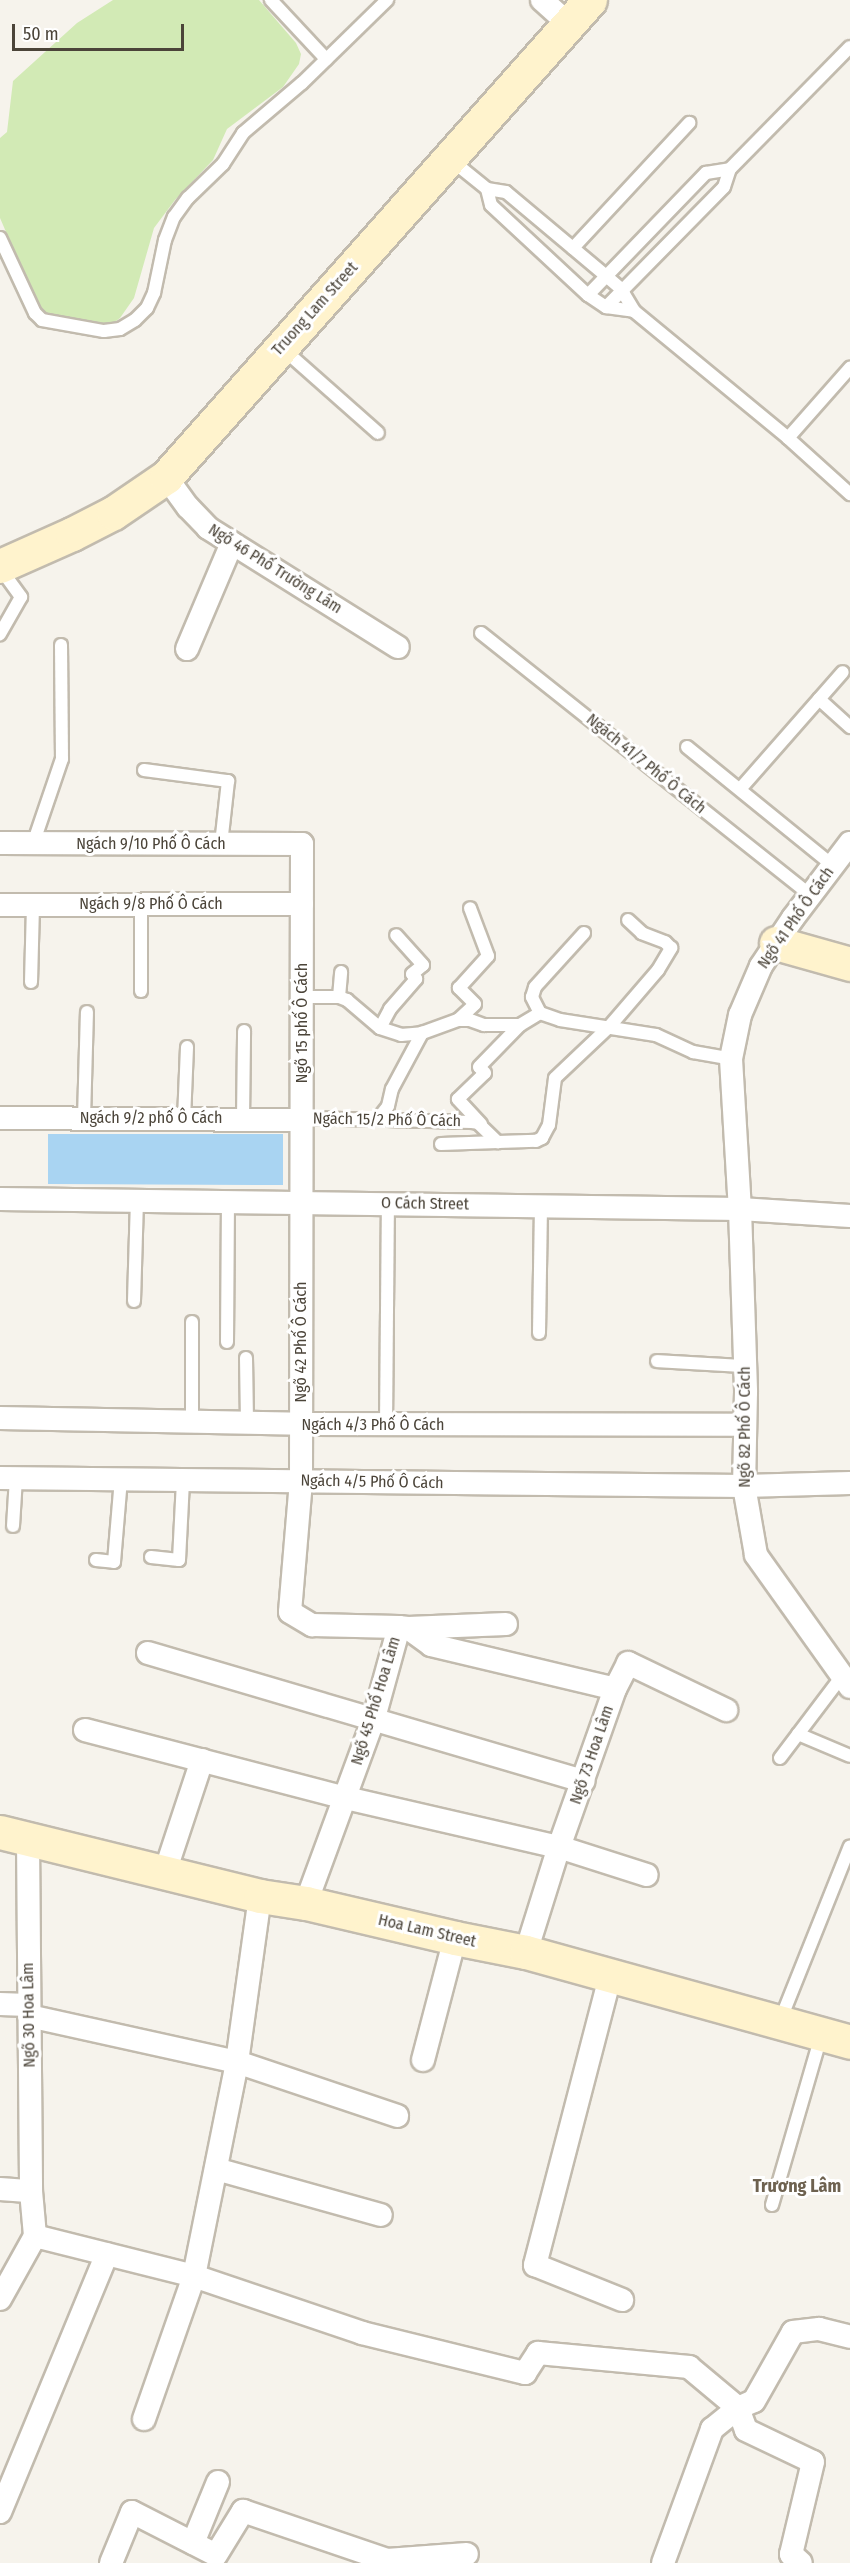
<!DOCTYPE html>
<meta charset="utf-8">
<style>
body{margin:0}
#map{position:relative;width:850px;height:2563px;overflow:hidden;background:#f6f3ec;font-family:"Fira Sans Condensed",sans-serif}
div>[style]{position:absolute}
.green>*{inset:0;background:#d2eab5}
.water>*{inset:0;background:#a9d4f2}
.roads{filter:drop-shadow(2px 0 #c2bbae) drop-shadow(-2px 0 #c2bbae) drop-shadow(0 2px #c2bbae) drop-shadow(0 -2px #c2bbae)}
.lane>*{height:12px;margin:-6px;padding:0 6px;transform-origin:6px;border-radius:6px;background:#fff}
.street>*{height:22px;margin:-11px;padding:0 11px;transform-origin:11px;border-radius:11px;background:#fff}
.secondary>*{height:33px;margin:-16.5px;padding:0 16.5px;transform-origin:16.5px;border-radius:16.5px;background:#fff3cd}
span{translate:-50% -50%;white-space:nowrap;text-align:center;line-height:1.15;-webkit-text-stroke:6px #fff;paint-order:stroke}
.street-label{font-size:16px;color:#4b4439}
.neighbourhood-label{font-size:18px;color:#6e6250;font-weight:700}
.scale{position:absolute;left:12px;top:24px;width:172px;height:27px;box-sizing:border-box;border:3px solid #4b4439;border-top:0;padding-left:8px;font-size:18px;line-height:21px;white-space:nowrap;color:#4b4439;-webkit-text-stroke:4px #fff;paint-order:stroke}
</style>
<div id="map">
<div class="green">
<div style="clip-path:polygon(113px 0,259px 0,296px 43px,301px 54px,299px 64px,283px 87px,227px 129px,213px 160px,175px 200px,154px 228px,134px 298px,120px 318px,108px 327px,43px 314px,38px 306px,0 218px,0 138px,7px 132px,13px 81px,77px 23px)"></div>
</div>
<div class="water">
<div style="clip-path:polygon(48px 1134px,283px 1134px,283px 1185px,48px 1184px)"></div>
</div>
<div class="roads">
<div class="lane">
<div style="left:271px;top:0;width:81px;rotate:47deg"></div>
<div style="left:450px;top:159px;width:48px;rotate:39deg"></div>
<div style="left:487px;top:189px;width:19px;rotate:9deg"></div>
<div style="left:506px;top:192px;width:129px;rotate:40deg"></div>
<div style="left:605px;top:275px;width:21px;rotate:41deg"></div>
<div style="left:621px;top:289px;width:26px;rotate:59deg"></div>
<div style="left:634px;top:311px;width:200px;rotate:39.5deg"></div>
<div style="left:788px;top:438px;width:84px;rotate:42.1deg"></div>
<div style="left:487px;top:189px;width:16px;rotate:76deg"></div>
<div style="left:491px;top:205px;width:132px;rotate:42.9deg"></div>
<div style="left:588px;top:295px;width:22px;rotate:34deg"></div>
<div style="left:606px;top:307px;width:28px;rotate:8deg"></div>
<div style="left:0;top:238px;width:83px;rotate:65deg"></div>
<div style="left:35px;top:313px;width:10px;rotate:45deg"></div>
<div style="left:42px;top:320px;width:63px;rotate:10.1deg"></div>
<div style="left:104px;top:331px;width:16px;rotate:-7deg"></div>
<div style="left:120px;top:329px;width:17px;rotate:-31deg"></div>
<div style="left:135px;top:320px;width:17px;rotate:-45deg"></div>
<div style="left:147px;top:308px;width:17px;rotate:-65deg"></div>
<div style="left:154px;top:293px;width:54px;rotate:-78.3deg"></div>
<div style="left:165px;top:240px;width:25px;rotate:-69deg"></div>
<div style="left:174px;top:217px;width:24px;rotate:-54deg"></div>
<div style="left:188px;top:198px;width:49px;rotate:-44.2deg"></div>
<div style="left:223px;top:164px;width:37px;rotate:-57deg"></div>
<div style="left:243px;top:133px;width:77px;rotate:-40.3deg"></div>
<div style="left:302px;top:83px;width:119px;rotate:-44.3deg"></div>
<div style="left:573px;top:248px;width:171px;rotate:-47.1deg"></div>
<div style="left:588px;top:295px;width:170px;rotate:-46deg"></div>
<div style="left:706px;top:173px;width:24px;rotate:-9deg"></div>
<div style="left:606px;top:307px;width:168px;rotate:-45.5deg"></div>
<div style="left:724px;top:187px;width:19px;rotate:-72deg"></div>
<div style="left:730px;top:169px;width:171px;rotate:-45.5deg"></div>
<div style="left:282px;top:348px;width:128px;rotate:41.5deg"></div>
<div style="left:788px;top:438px;width:94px;rotate:-48.5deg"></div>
<div style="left:0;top:568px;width:36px;rotate:54deg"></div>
<div style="left:21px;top:597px;width:43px;rotate:119.6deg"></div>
<div style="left:481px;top:633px;width:421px;rotate:38.5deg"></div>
<div style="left:819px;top:699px;width:42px;rotate:42.1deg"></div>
<div style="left:687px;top:747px;width:187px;rotate:39.1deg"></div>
<div style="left:144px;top:770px;width:85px;rotate:7.5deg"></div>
<div style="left:228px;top:781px;width:63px;rotate:96.3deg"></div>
<div style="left:741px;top:788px;width:154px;rotate:-48.7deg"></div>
<div style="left:33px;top:844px;width:90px;rotate:-71.2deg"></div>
<div style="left:62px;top:759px;width:114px;rotate:-90.5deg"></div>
<div style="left:141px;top:904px;width:87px;rotate:90deg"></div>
<div style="left:31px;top:982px;width:77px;rotate:-88.5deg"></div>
<div style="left:302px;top:997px;width:37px"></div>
<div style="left:339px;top:997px;width:9px;rotate:21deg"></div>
<div style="left:347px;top:1000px;width:43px;rotate:40.3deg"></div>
<div style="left:380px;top:1028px;width:22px;rotate:18deg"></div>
<div style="left:401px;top:1035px;width:21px;rotate:-5deg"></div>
<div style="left:422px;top:1033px;width:38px;rotate:-20deg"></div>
<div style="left:458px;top:1020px;width:12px"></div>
<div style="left:470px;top:1020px;width:15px;rotate:20deg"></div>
<div style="left:484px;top:1025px;width:36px"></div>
<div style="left:520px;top:1025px;width:23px;rotate:-31deg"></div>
<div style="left:540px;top:1013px;width:21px;rotate:19deg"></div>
<div style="left:560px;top:1020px;width:97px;rotate:8.9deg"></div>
<div style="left:656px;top:1035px;width:41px;rotate:24.7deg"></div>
<div style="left:693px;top:1052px;width:39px;rotate:10deg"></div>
<div style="left:339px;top:997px;width:25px;rotate:-85deg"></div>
<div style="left:540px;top:1013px;width:18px;rotate:-117deg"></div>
<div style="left:532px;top:997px;width:10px;rotate:-73deg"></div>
<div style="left:535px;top:987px;width:73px;rotate:-47.8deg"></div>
<div style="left:458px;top:1020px;width:23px;rotate:-43deg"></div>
<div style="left:475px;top:1004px;width:23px;rotate:-135deg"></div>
<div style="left:459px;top:988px;width:43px;rotate:-47.8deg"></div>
<div style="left:488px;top:956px;width:51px;rotate:-110.6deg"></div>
<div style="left:380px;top:1028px;width:21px;rotate:-62deg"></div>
<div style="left:390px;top:1009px;width:40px;rotate:-49deg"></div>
<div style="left:416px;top:979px;width:6px;rotate:-129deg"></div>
<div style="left:412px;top:974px;width:14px;rotate:-39deg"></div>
<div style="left:423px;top:965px;width:40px;rotate:-132deg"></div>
<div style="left:84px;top:1118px;width:106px;rotate:-88.4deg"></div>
<div style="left:301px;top:1118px;width:171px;rotate:1.3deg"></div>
<div style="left:472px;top:1122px;width:6px;rotate:9deg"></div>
<div style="left:478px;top:1123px;width:28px;rotate:44deg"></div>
<div style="left:498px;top:1142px;width:38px;rotate:-2deg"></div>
<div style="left:536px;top:1141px;width:7px;rotate:-27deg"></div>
<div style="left:542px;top:1138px;width:15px;rotate:-62deg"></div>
<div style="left:549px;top:1125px;width:47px;rotate:-82.7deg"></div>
<div style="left:555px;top:1078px;width:74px;rotate:-43.4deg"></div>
<div style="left:609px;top:1027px;width:75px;rotate:-49.3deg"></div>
<div style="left:658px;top:970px;width:26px;rotate:-59deg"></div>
<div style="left:671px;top:948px;width:8px;rotate:-135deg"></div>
<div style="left:665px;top:942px;width:25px;rotate:-159deg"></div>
<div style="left:642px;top:933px;width:19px;rotate:-137deg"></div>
<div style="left:184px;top:1119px;width:72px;rotate:-87.6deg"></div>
<div style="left:243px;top:1119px;width:88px;rotate:-89.3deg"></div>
<div style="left:378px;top:1119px;width:16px;rotate:-52deg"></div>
<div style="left:388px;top:1106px;width:17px;rotate:-77deg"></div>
<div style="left:392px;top:1089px;width:64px;rotate:-61.8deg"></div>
<div style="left:481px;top:1124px;width:34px;rotate:-133deg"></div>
<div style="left:458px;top:1099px;width:37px;rotate:-44deg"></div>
<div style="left:485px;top:1073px;width:8px;rotate:-135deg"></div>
<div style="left:479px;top:1067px;width:59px;rotate:-45.7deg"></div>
<div style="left:441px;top:1144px;width:57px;rotate:-2deg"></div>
<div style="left:134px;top:1301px;width:102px;rotate:-88.3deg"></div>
<div style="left:539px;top:1333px;width:128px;rotate:-89.1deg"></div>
<div style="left:227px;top:1342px;width:141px;rotate:-89.6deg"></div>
<div style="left:246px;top:1358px;width:65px;rotate:89.1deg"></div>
<div style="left:657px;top:1361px;width:88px;rotate:3.3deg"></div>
<div style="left:192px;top:1421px;width:99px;rotate:-90deg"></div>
<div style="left:386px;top:1425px;width:222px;rotate:-89.5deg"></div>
<div style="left:13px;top:1526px;width:48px;rotate:-86.4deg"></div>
<div style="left:151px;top:1557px;width:28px;rotate:6deg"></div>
<div style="left:179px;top:1560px;width:80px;rotate:-87.1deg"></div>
<div style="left:96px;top:1560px;width:18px;rotate:6deg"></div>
<div style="left:114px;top:1562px;width:83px;rotate:-85.2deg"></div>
<div style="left:798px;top:1734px;width:56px;rotate:22.9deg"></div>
<div style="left:780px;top:1758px;width:103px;rotate:-52.9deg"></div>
<div style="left:780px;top:2021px;width:188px;rotate:-68.2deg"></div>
<div style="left:772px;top:2205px;width:176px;rotate:-73.8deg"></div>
</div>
<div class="street">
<div style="left:542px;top:0;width:36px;rotate:42deg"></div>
<div style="left:166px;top:477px;width:37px;rotate:54deg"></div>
<div style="left:188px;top:507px;width:29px;rotate:46deg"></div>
<div style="left:208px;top:528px;width:224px;rotate:32.1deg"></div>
<div style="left:187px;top:649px;width:115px;rotate:-67deg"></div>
<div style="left:0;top:843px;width:302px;rotate:0.2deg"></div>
<div style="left:302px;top:844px;width:637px;rotate:90.09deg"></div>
<div style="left:301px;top:1481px;width:131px;rotate:94.8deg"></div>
<div style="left:290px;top:1612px;width:26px;rotate:31deg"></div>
<div style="left:312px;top:1625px;width:87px;rotate:1.3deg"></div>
<div style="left:399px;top:1627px;width:94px;rotate:105.4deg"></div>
<div style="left:374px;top:1718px;width:197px;rotate:110.2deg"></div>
<div style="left:850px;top:843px;width:94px;rotate:127.2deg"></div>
<div style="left:793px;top:918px;width:58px;rotate:123.7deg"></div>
<div style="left:761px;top:966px;width:53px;rotate:113.2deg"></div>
<div style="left:740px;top:1015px;width:45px;rotate:101.6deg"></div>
<div style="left:731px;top:1059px;width:150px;rotate:86.6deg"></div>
<div style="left:740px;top:1209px;width:183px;rotate:88.1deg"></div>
<div style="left:746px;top:1392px;width:94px;rotate:91.2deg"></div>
<div style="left:744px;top:1486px;width:70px;rotate:80.1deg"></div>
<div style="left:756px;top:1555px;width:162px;rotate:54.5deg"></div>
<div style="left:0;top:905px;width:302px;rotate:-0.2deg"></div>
<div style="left:0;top:1118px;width:301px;rotate:0.4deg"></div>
<div style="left:0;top:1199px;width:740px;rotate:0.77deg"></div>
<div style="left:740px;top:1209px;width:110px;rotate:3.6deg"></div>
<div style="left:0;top:1418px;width:301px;rotate:1.1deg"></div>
<div style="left:301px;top:1424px;width:444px;rotate:0.1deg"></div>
<div style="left:0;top:1478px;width:744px;rotate:0.62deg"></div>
<div style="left:744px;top:1486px;width:106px;rotate:-1.6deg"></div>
<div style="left:399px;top:1627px;width:9px;rotate:6deg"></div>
<div style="left:408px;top:1628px;width:29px;rotate:36deg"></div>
<div style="left:431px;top:1645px;width:189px;rotate:13.4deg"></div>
<div style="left:408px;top:1628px;width:98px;rotate:-2.3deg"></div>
<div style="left:148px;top:1653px;width:454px;rotate:16.4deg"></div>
<div style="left:85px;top:1730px;width:270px;rotate:14.6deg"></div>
<div style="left:346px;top:1798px;width:219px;rotate:13deg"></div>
<div style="left:559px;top:1847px;width:92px;rotate:17.7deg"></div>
<div style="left:28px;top:1839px;width:352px;rotate:89.5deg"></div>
<div style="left:31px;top:2191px;width:45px;rotate:84.9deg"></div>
<div style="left:35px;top:2236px;width:164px;rotate:14.1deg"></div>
<div style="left:194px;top:2276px;width:177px;rotate:18.7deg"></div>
<div style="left:362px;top:2333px;width:168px;rotate:13.8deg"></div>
<div style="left:525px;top:2373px;width:24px;rotate:-57deg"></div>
<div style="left:538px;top:2353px;width:152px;rotate:5.3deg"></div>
<div style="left:689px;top:2367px;width:64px;rotate:39.9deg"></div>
<div style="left:738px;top:2408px;width:17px;rotate:-24deg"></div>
<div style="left:754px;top:2401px;width:79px;rotate:-60.5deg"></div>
<div style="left:793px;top:2332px;width:26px;rotate:-7deg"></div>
<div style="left:819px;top:2329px;width:32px;rotate:14deg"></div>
<div style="left:165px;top:1872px;width:118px;rotate:-71.7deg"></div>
<div style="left:526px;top:1952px;width:110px;rotate:-72.6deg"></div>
<div style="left:559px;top:1847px;width:168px;rotate:-70.5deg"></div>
<div style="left:615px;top:1689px;width:29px;rotate:-63deg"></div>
<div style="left:628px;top:1663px;width:109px;rotate:25.6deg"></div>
<div style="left:610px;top:1977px;width:298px;rotate:104.6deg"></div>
<div style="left:535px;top:2265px;width:94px;rotate:21.9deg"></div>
<div style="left:0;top:2004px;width:28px;rotate:2deg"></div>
<div style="left:29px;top:2016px;width:213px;rotate:12.5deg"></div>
<div style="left:237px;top:2062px;width:169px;rotate:18.6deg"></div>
<div style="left:423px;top:2060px;width:126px;rotate:-75.3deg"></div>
<div style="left:216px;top:2169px;width:171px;rotate:15.6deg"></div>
<div style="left:0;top:2189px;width:31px;rotate:4deg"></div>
<div style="left:0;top:2299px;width:72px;rotate:-60.9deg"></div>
<div style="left:144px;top:2419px;width:151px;rotate:-70.7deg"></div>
<div style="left:194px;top:2276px;width:218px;rotate:-78.6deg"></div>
<div style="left:237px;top:2062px;width:168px;rotate:-82.1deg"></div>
<div style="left:0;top:2512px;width:279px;rotate:-67.5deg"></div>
<div style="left:193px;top:2543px;width:66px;rotate:-67.7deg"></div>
<div style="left:111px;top:2563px;width:55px;rotate:-67.6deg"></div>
<div style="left:132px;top:2512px;width:94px;rotate:27.1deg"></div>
<div style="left:216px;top:2555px;width:52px;rotate:-58.5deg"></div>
<div style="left:243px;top:2511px;width:152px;rotate:18.8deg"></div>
<div style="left:387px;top:2560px;width:80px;rotate:-4.3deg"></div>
<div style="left:663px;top:2563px;width:143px;rotate:-69.9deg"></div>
<div style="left:712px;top:2429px;width:33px;rotate:-39deg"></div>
<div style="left:738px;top:2408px;width:23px;rotate:70deg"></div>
<div style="left:746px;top:2430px;width:74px;rotate:25.5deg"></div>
<div style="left:813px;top:2462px;width:95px;rotate:103.4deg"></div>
<div style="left:791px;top:2554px;width:13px;rotate:42deg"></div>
</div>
<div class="secondary">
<div style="left:0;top:566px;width:79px;rotate:-24deg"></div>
<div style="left:72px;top:534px;width:46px;rotate:-27.1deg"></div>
<div style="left:113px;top:513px;width:64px;rotate:-34.2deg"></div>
<div style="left:166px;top:477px;width:638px;rotate:-48.37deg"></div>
<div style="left:776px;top:943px;width:77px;rotate:15.8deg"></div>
<div style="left:0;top:1832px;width:268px;rotate:13.8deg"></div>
<div style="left:260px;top:1896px;width:47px;rotate:8.7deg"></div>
<div style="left:306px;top:1903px;width:153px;rotate:13.2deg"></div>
<div style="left:455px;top:1938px;width:72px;rotate:11.2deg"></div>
<div style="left:526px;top:1952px;width:336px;rotate:15.5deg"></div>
</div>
</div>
<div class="street-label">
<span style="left:315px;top:309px;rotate:-48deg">Truong Lam Street</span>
<span style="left:275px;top:569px;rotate:32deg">Ngõ 46 Phố Trường Lâm</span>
<span style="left:646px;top:764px;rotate:39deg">Ngách 41/7 Phố Ô Cách</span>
<span style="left:151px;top:844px">Ngách 9/10 Phố Ô Cách</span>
<span style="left:151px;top:904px">Ngách 9/8 Phố Ô Cách</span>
<span style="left:796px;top:918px;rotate:-55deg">Ngõ 41 Phố Ô Cách</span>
<span style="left:302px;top:1023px;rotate:-90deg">Ngõ 15 phố Ô Cách</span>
<span style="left:151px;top:1118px">Ngách 9/2 phố Ô Cách</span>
<span style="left:387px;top:1120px;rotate:1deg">Ngách 15/2 Phố Ô Cách</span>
<span style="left:425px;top:1204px;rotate:1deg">O Cách Street</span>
<span style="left:301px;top:1342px;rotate:-90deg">Ngõ 42 Phố Ô Cách</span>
<span style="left:373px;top:1425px">Ngách 4/3 Phố Ô Cách</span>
<span style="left:745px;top:1427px;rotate:-90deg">Ngõ 82 Phố Ô Cách</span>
<span style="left:372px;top:1482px;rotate:1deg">Ngách 4/5 Phố Ô Cách</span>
<span style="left:376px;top:1701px;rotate:-73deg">Ngõ 45 Phố Hoa Lâm</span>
<span style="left:592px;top:1755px;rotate:-71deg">Ngõ 73 Hoa Lâm</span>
<span style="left:427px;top:1931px;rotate:13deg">Hoa Lam Street</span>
<span style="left:29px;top:2015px;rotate:-91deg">Ngõ 30 Hoa Lâm</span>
</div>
<div class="neighbourhood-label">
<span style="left:797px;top:2186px">Trương Lâm</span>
</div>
<div class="scale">50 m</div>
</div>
